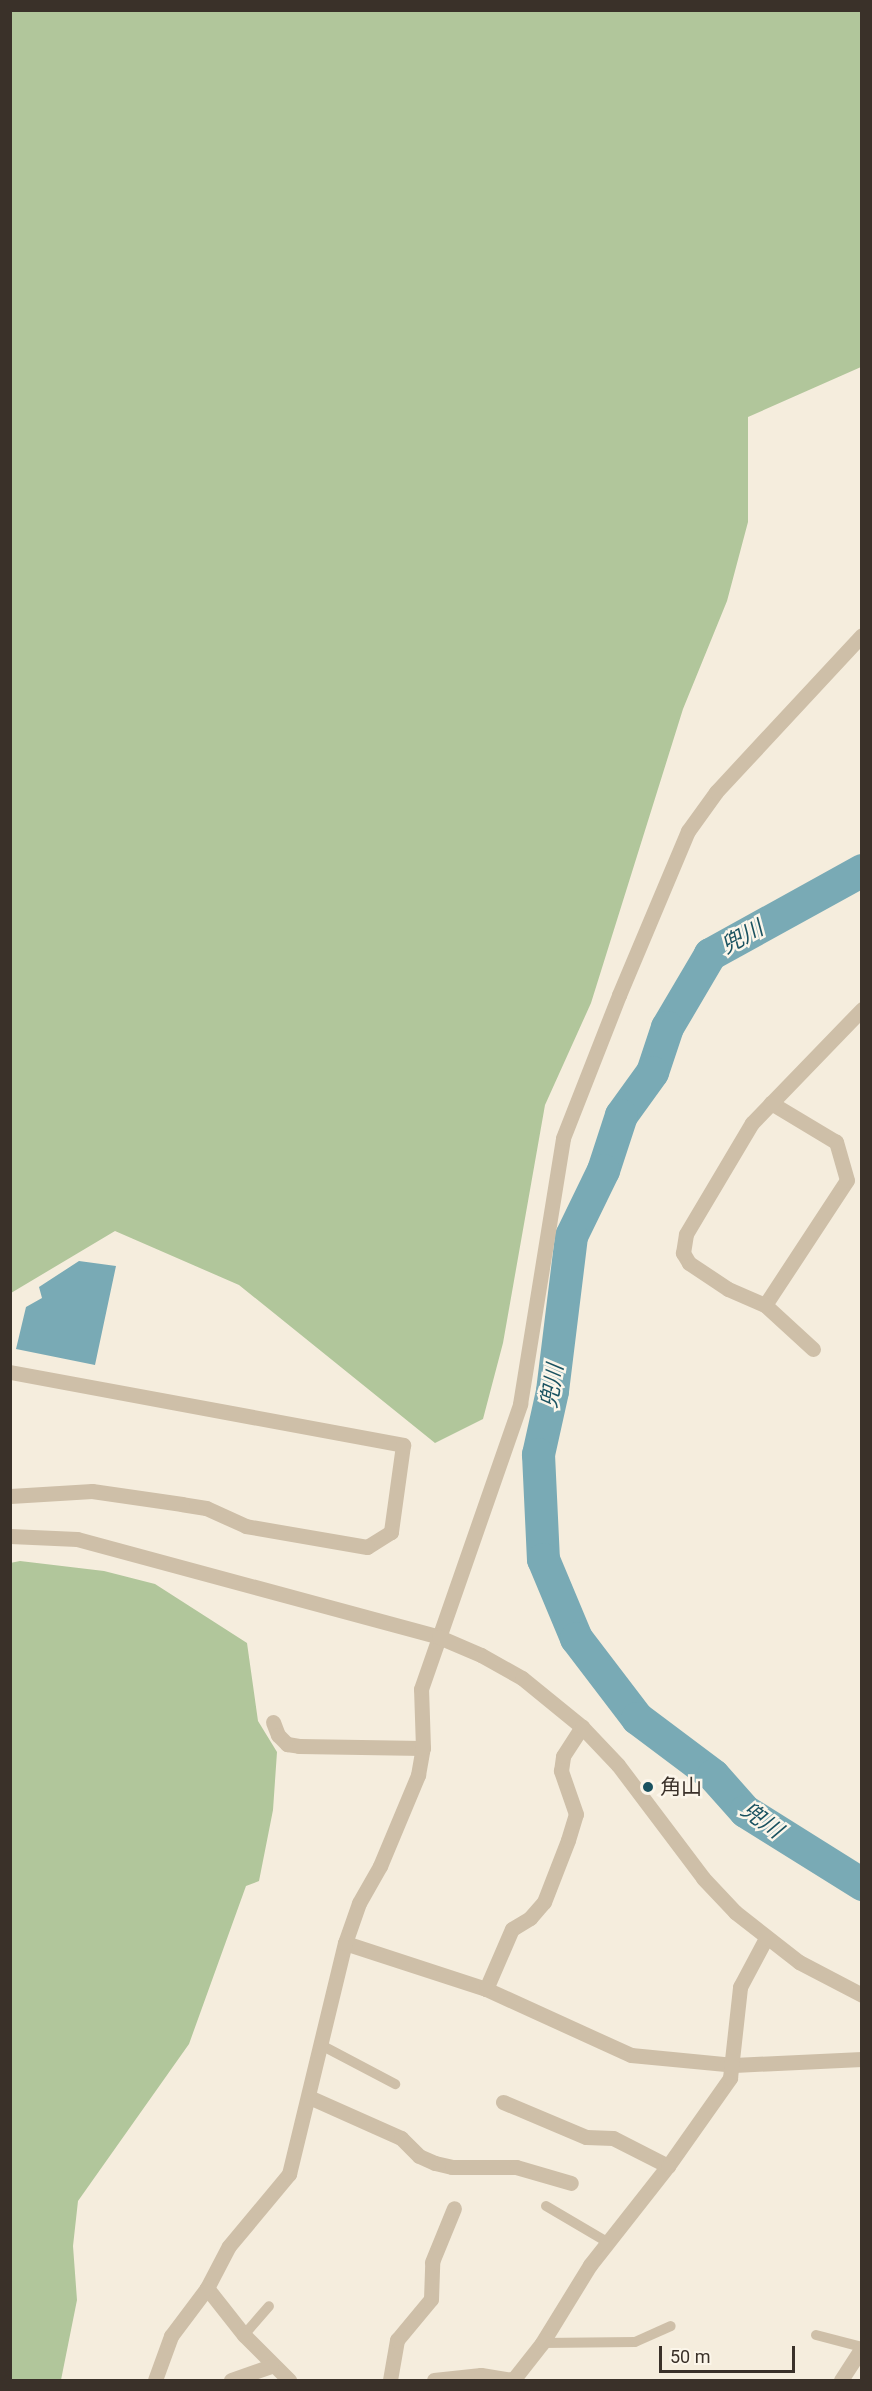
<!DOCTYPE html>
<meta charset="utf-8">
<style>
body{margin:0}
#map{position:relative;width:872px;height:2391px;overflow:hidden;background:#f5eddd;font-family:Roboto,"Noto Sans JP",sans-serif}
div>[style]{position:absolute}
.green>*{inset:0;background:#b1c69b}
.water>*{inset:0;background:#79aab5}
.river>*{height:33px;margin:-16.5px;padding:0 16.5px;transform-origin:16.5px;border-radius:16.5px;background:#79aab5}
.service>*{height:10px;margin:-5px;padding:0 5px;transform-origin:5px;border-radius:5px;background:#cebfa8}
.minor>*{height:15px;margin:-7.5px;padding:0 7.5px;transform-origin:7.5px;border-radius:7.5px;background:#cebfa8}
.tertiary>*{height:15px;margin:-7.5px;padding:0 7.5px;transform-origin:7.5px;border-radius:7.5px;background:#cebfa8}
.dots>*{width:16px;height:16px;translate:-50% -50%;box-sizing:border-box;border:3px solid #fcf6ea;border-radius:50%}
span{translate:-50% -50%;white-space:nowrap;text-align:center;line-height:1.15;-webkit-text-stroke:5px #fcf6ea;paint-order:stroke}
.poi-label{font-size:21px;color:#3a3129}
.left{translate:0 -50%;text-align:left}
.water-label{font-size:22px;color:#1a5260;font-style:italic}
.frame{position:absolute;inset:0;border:12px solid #3a3129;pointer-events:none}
.scale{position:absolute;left:659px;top:2346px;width:136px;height:27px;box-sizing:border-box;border:3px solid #3a3129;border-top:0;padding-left:8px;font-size:18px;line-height:21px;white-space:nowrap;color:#3a3129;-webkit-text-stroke:4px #fcf6ea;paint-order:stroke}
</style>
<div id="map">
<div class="green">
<div style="clip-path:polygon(10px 11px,861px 11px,861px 367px,748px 417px,748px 522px,727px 601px,683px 709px,591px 1003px,545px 1105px,503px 1343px,483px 1419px,435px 1443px,239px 1285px,115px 1231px,11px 1293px)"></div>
<div style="clip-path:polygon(20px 1561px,104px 1571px,155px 1584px,247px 1643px,258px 1721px,277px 1752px,273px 1810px,259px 1881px,246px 1886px,189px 2044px,78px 2201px,73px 2246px,77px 2300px,61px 2380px,11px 2380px,10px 1563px)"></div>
</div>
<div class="water">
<div style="clip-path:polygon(79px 1261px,116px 1266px,95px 1365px,16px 1349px,26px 1307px,42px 1298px,39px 1287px)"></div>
</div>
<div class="river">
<div style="left:862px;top:870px;width:174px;rotate:151.1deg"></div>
<div style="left:710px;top:954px;width:85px;rotate:120.5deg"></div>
<div style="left:667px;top:1027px;width:47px;rotate:108.4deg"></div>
<div style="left:652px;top:1072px;width:53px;rotate:125.8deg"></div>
<div style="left:621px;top:1115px;width:58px;rotate:108.1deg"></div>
<div style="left:603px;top:1170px;width:73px;rotate:115.9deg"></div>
<div style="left:571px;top:1236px;width:156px;rotate:97deg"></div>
<div style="left:552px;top:1391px;width:65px;rotate:102.5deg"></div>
<div style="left:538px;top:1454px;width:105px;rotate:87.3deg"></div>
<div style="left:543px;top:1559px;width:86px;rotate:67.3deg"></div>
<div style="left:576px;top:1638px;width:101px;rotate:52.7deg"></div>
<div style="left:637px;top:1718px;width:95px;rotate:36.9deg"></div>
<div style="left:713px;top:1775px;width:48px;rotate:48.4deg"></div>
<div style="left:745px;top:1811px;width:138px;rotate:32deg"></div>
</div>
<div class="service">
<div style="left:321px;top:2045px;width:84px;rotate:27.8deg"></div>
<div style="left:546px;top:2206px;width:71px;rotate:30.5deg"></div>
<div style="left:244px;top:2335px;width:38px;rotate:-49deg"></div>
<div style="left:816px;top:2335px;width:48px;rotate:14.6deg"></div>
<div style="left:542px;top:2343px;width:93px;rotate:-0.6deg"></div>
<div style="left:635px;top:2342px;width:39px;rotate:-24deg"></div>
</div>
<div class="minor">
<div style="left:765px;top:1305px;width:149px;rotate:-56.7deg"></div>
<div style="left:847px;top:1180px;width:40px;rotate:-106deg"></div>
<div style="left:836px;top:1142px;width:76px;rotate:-149deg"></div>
<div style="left:813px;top:1349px;width:65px;rotate:-137.5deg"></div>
<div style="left:765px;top:1305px;width:40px;rotate:-156.6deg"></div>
<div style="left:728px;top:1289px;width:47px;rotate:-146.3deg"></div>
<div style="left:689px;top:1263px;width:12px;rotate:-121deg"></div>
<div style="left:683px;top:1253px;width:19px;rotate:-81deg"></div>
<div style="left:686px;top:1234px;width:129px;rotate:-59.3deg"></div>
<div style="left:752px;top:1123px;width:158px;rotate:-46deg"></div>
<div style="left:10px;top:1372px;width:400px;rotate:10.5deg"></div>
<div style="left:403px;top:1445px;width:88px;rotate:97.9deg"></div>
<div style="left:391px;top:1532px;width:28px;rotate:148deg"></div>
<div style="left:367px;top:1547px;width:123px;rotate:-170.2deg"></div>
<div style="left:246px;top:1526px;width:44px;rotate:-155.8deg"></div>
<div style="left:206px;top:1508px;width:24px;rotate:-171deg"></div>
<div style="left:182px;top:1504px;width:91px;rotate:-171.8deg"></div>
<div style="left:92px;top:1491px;width:82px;rotate:176.5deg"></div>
<div style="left:273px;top:1722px;width:14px;rotate:69deg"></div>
<div style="left:278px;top:1735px;width:13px;rotate:45deg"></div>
<div style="left:287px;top:1744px;width:12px;rotate:9deg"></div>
<div style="left:299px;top:1746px;width:124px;rotate:0.9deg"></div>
<div style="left:345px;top:1943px;width:148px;rotate:18.1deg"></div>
<div style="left:486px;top:1989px;width:159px;rotate:24.5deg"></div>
<div style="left:631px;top:2055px;width:103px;rotate:5.5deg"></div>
<div style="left:734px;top:2065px;width:128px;rotate:-2.7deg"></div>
<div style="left:486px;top:1989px;width:65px;rotate:-66.6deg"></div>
<div style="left:512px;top:1929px;width:21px;rotate:-31deg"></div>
<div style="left:530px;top:1918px;width:21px;rotate:-49deg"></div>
<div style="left:544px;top:1902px;width:66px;rotate:-68.8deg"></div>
<div style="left:568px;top:1840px;width:27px;rotate:-73deg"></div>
<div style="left:576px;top:1814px;width:46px;rotate:-109.2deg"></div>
<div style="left:561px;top:1771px;width:15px;rotate:-82deg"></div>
<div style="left:563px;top:1756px;width:35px;rotate:-57deg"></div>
<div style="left:309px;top:2097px;width:101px;rotate:24deg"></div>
<div style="left:401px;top:2138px;width:25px;rotate:45deg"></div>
<div style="left:419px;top:2156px;width:17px;rotate:24deg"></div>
<div style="left:435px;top:2163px;width:17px;rotate:13deg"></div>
<div style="left:452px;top:2167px;width:64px"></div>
<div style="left:516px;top:2167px;width:57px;rotate:16.2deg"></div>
<div style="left:503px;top:2102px;width:90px;rotate:22.9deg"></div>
<div style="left:586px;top:2137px;width:27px;rotate:2deg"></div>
<div style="left:613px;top:2138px;width:62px;rotate:27deg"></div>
<div style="left:207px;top:2288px;width:60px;rotate:51.8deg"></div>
<div style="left:244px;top:2335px;width:64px;rotate:45deg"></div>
<div style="left:155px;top:2380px;width:47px;rotate:-70deg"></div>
<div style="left:171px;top:2336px;width:60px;rotate:-53.1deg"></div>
<div style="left:207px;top:2288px;width:47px;rotate:-62.4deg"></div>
<div style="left:229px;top:2246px;width:94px;rotate:-50.2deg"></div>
<div style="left:289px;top:2174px;width:238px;rotate:-76.4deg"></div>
<div style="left:345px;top:1943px;width:42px;rotate:-70.7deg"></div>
<div style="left:359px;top:1903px;width:43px;rotate:-60.4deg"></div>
<div style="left:380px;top:1866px;width:99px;rotate:-67.3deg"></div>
<div style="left:418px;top:1775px;width:27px;rotate:-80deg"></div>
<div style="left:423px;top:1748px;width:59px;rotate:-91.9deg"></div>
<div style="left:421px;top:1689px;width:302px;rotate:-70.8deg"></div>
<div style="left:520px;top:1404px;width:269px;rotate:-80.8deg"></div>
<div style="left:563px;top:1138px;width:154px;rotate:-68.6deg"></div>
<div style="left:619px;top:995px;width:178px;rotate:-67.2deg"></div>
<div style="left:688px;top:831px;width:48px;rotate:-54.3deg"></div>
<div style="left:716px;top:792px;width:214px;rotate:-47.1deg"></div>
<div style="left:231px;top:2380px;width:42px;rotate:-19.3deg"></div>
<div style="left:390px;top:2380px;width:41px;rotate:-80.1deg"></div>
<div style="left:397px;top:2340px;width:53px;rotate:-50.3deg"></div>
<div style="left:431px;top:2299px;width:37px;rotate:-88deg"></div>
<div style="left:432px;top:2262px;width:58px;rotate:-67.8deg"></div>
<div style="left:434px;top:2380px;width:47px;rotate:-6.1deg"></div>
<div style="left:481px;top:2375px;width:32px;rotate:9deg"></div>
<div style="left:513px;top:2380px;width:47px;rotate:-51.9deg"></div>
<div style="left:542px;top:2343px;width:92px;rotate:-58.4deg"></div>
<div style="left:590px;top:2265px;width:126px;rotate:-51.8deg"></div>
<div style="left:668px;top:2166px;width:108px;rotate:-54.8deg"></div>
<div style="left:730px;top:2078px;width:92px;rotate:-83.7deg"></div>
<div style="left:740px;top:1987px;width:55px;rotate:-62deg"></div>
<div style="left:841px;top:2380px;width:38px;rotate:-57deg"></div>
</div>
<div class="tertiary">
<div style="left:10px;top:1536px;width:67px;rotate:2.6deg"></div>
<div style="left:77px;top:1539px;width:375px;rotate:15.1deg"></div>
<div style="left:439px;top:1637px;width:46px;rotate:23.2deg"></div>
<div style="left:481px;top:1655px;width:47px;rotate:29.3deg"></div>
<div style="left:522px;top:1678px;width:77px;rotate:39.2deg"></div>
<div style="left:582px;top:1727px;width:52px;rotate:46.5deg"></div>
<div style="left:618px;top:1765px;width:141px;rotate:53deg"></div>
<div style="left:703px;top:1878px;width:47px;rotate:46.7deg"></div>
<div style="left:735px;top:1912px;width:81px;rotate:38deg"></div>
<div style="left:799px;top:1962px;width:71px;rotate:27.6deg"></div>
</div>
<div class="dots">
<div style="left:648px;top:1787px;background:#1a5260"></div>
</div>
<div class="poi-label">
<span class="left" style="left:660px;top:1787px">角山</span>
</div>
<div class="water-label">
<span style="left:742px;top:937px;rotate:-29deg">兜川</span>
<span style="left:552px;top:1386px;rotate:-81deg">兜川</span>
<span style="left:762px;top:1820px;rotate:36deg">兜川</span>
</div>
<div class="frame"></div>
<div class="scale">50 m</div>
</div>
